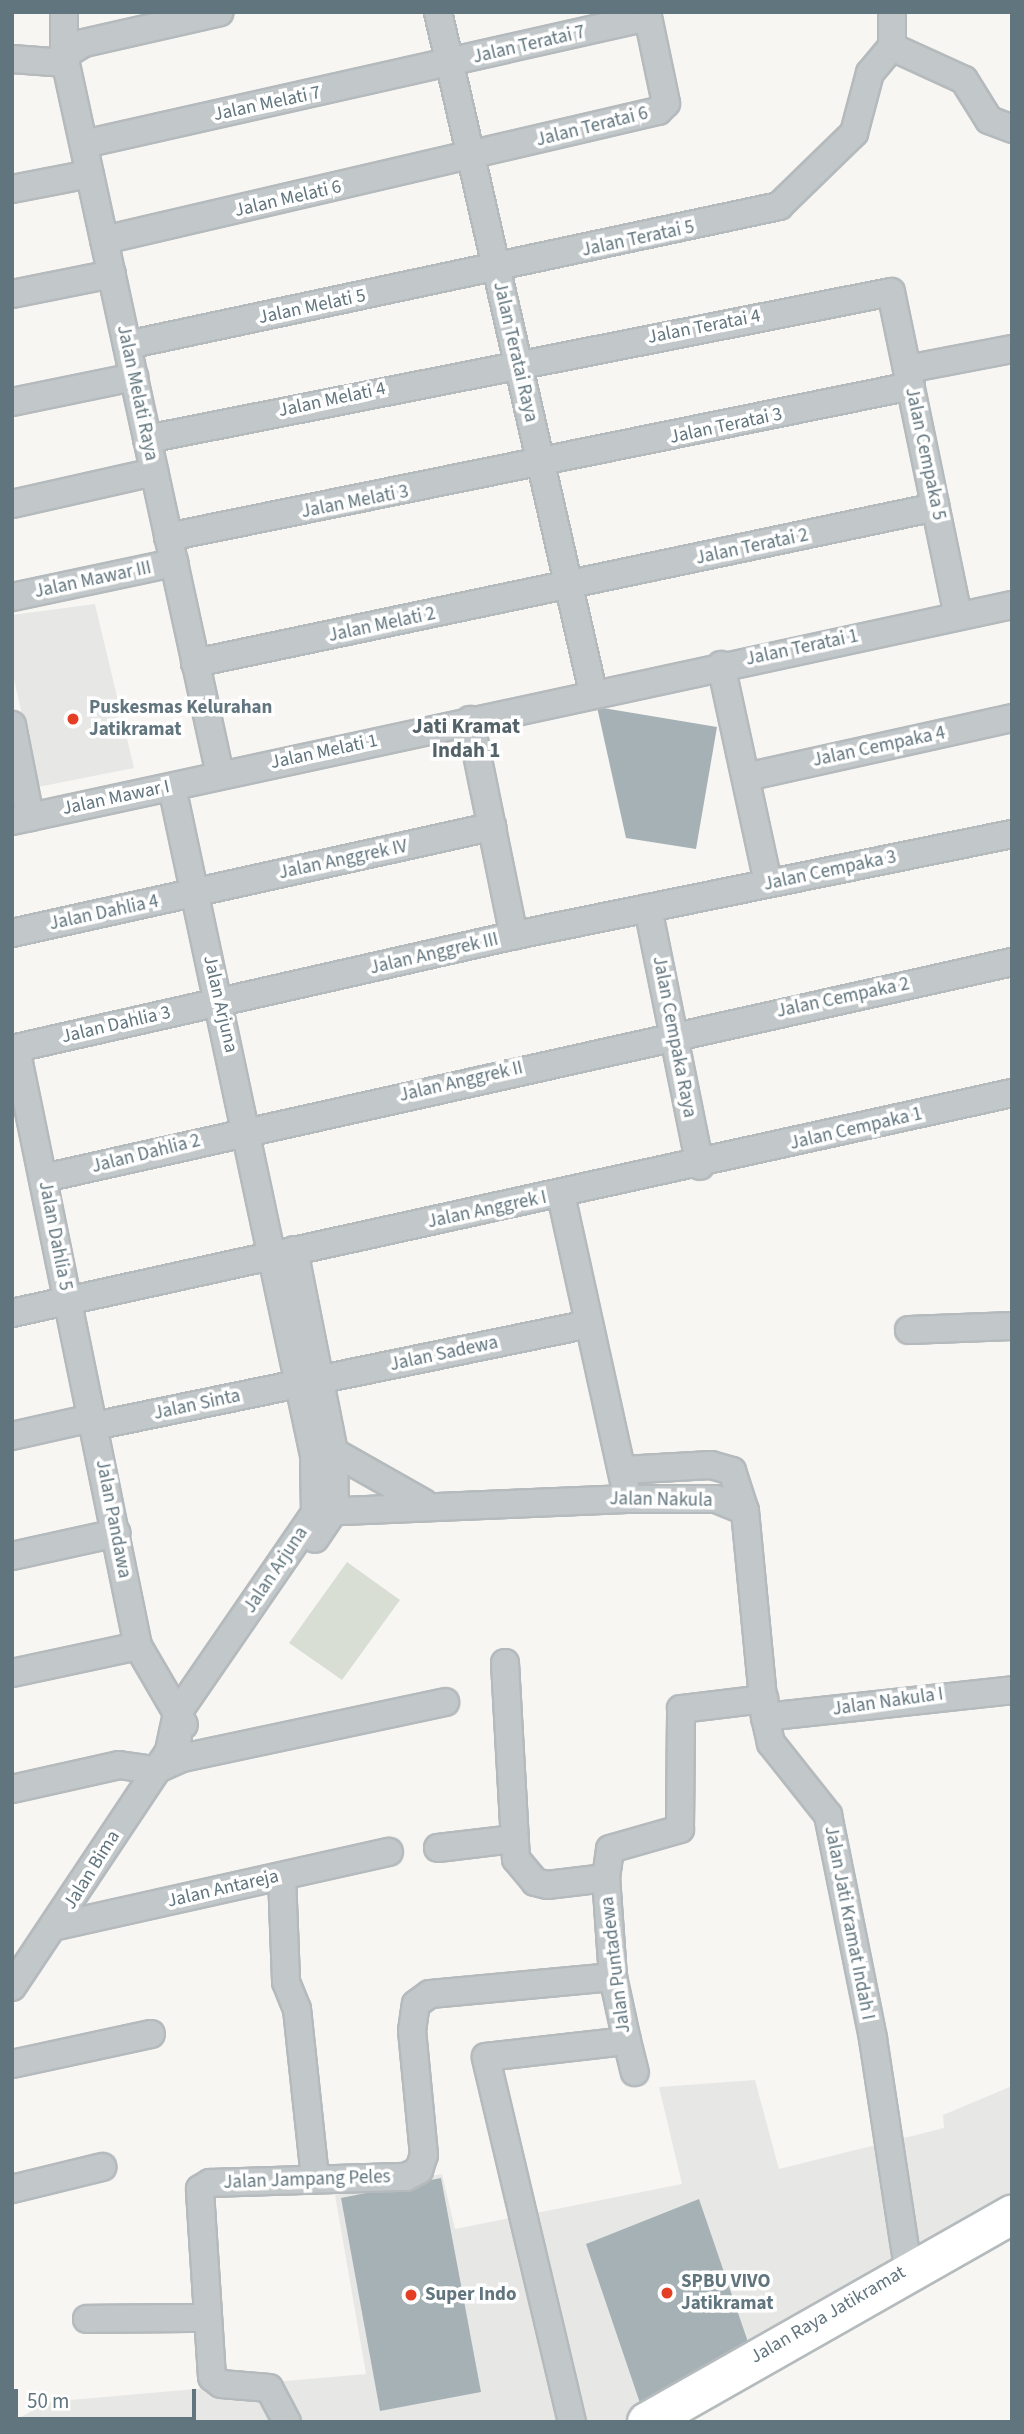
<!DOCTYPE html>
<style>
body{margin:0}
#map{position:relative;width:1024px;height:2434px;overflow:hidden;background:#f7f6f3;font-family:"Source Sans 3",sans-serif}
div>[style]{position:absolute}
.built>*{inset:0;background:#e7e8e6}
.green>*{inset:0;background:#d8ded4}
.building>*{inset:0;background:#a6b1b5}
.roads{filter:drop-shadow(2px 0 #b5babd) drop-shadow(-2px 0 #b5babd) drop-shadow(0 2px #b5babd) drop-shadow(0 -2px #b5babd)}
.minor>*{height:26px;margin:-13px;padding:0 13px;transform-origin:13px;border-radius:13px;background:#c2c7c9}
.primary>*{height:38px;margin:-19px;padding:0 19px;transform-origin:19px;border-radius:19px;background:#fff}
.dots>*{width:19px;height:19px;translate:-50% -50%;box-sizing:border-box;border:4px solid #fff;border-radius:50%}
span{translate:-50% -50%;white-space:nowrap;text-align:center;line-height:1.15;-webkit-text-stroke:7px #fff;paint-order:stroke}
.street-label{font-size:19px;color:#61757e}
.poi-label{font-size:19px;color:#61757e;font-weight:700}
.left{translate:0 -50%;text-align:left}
.neighbourhood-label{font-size:21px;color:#536269;font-weight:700}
.frame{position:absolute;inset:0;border:14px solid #61757e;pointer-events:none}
.scale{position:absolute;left:14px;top:2389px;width:182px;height:32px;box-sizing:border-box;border:4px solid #61757e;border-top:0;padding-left:9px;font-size:21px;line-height:24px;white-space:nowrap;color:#61757e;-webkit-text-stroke:5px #fff;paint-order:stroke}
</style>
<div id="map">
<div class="built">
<div style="clip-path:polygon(95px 604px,134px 768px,38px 787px,12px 670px,12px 615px)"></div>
<div style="clip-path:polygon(755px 2080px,779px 2169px,944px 2128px,943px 2115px,1012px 2086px,1012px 2217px,649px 2422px,12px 2422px,47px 2402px,366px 2374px,335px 2195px,442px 2174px,455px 2229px,682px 2184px,659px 2087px)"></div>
</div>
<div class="green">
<div style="clip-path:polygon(347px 1562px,400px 1600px,342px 1680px,289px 1643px)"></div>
</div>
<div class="building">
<div style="clip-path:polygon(597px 707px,717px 727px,696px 849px,626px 838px)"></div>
<div style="clip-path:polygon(441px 2178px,481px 2392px,380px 2411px,341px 2198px)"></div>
<div style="clip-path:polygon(699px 2199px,748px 2342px,640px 2403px,586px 2244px)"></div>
</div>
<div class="roads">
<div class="minor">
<div style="left:64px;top:12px;width:43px;rotate:90deg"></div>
<div style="left:64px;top:55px;width:737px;rotate:77.77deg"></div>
<div style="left:438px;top:12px;width:697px;rotate:77.16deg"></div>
<div style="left:892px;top:47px;width:79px;rotate:24.6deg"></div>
<div style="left:964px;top:80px;width:47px;rotate:58deg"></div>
<div style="left:989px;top:120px;width:25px;rotate:21deg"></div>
<div style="left:64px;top:55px;width:23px;rotate:-31deg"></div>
<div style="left:84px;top:43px;width:139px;rotate:-12.8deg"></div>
<div style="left:12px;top:59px;width:54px;rotate:4.2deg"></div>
<div style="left:84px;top:144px;width:578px;rotate:-12.69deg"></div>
<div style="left:12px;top:189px;width:79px;rotate:-10.9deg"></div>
<div style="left:104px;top:240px;width:569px;rotate:-13.11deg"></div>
<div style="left:658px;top:111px;width:11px;rotate:-45deg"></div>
<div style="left:666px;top:103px;width:93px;rotate:-101.8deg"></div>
<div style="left:12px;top:294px;width:102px;rotate:-11.3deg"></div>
<div style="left:127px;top:345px;width:667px;rotate:-12.03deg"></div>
<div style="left:779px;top:206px;width:105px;rotate:-44.2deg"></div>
<div style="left:854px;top:133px;width:62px;rotate:-75.1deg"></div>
<div style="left:870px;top:73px;width:34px;rotate:-50deg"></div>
<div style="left:892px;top:47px;width:35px;rotate:-90deg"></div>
<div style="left:907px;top:369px;width:107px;rotate:-10.8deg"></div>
<div style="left:12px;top:402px;width:125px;rotate:-11.6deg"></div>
<div style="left:147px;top:439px;width:758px;rotate:-11.18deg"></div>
<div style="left:891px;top:292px;width:331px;rotate:78.3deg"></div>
<div style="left:12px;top:504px;width:146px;rotate:-12.7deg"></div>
<div style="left:168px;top:537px;width:758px;rotate:-11.49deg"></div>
<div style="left:12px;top:597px;width:166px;rotate:-11.9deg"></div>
<div style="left:195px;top:663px;width:757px;rotate:-11.89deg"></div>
<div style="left:721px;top:665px;width:223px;rotate:77.8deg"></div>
<div style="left:470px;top:720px;width:220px;rotate:78.5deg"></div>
<div style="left:12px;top:725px;width:94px;rotate:78.9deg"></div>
<div style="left:746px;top:777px;width:272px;rotate:-12.5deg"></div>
<div style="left:12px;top:821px;width:1023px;rotate:-12.19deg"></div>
<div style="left:648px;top:908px;width:263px;rotate:78.6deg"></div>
<div style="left:12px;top:933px;width:492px;rotate:-12.5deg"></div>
<div style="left:16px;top:1048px;width:610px;rotate:78.47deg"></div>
<div style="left:138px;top:1646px;width:91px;rotate:59.8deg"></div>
<div style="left:12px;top:1049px;width:512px;rotate:-12.76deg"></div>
<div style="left:511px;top:936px;width:511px;rotate:-11.51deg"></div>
<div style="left:44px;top:1178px;width:992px;rotate:-12.58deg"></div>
<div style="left:561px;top:1195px;width:299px;rotate:77.6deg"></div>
<div style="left:294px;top:1250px;width:206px;rotate:78.8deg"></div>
<div style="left:334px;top:1452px;width:57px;rotate:89deg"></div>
<div style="left:335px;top:1509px;width:36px;rotate:124deg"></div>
<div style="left:12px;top:1313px;width:1024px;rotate:-12.41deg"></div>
<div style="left:909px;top:1330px;width:103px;rotate:-2.2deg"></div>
<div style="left:94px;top:1426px;width:505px;rotate:-11.64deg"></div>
<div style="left:12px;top:1436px;width:82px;rotate:-12.7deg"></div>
<div style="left:319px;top:1454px;width:15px;rotate:-8deg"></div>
<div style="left:334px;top:1452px;width:103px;rotate:29.5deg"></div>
<div style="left:623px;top:1470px;width:88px;rotate:-3.3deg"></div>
<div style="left:711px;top:1465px;width:22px;rotate:16deg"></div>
<div style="left:732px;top:1471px;width:42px;rotate:72deg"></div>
<div style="left:745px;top:1511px;width:207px;rotate:84.5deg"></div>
<div style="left:765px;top:1717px;width:27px;rotate:77deg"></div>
<div style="left:771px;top:1743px;width:92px;rotate:51.6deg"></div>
<div style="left:828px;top:1815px;width:228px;rotate:78.6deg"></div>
<div style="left:873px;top:2039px;width:233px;rotate:81.3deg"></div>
<div style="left:319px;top:1512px;width:308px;rotate:-2.4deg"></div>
<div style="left:627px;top:1499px;width:89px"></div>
<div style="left:716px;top:1499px;width:31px;rotate:22deg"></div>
<div style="left:12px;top:1556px;width:107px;rotate:-12.4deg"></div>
<div style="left:505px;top:1663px;width:196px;rotate:86.8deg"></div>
<div style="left:516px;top:1859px;width:30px;rotate:50deg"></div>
<div style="left:535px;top:1882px;width:12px;rotate:14deg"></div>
<div style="left:547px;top:1885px;width:59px;rotate:-6.8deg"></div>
<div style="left:12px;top:1673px;width:129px;rotate:-12.1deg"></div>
<div style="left:765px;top:1717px;width:248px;rotate:-6.2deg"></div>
<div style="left:169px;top:1751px;width:38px;rotate:-78deg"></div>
<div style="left:177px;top:1714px;width:244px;rotate:-55.5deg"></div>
<div style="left:315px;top:1513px;width:58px;rotate:-91deg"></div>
<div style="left:314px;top:1455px;width:683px;rotate:-102deg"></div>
<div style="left:12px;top:1789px;width:110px;rotate:-12.6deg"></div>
<div style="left:119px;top:1765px;width:36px;rotate:8deg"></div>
<div style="left:155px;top:1770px;width:30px;rotate:-24deg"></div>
<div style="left:182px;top:1758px;width:269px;rotate:-12deg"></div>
<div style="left:438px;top:1848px;width:77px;rotate:-6.8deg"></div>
<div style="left:282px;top:1876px;width:106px;rotate:87.8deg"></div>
<div style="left:286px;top:1982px;width:29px;rotate:68deg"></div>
<div style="left:297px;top:2009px;width:170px;rotate:83.9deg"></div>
<div style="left:57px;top:1926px;width:340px;rotate:-12.6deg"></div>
<div style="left:12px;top:1987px;width:299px;rotate:-56.3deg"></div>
<div style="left:627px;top:2041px;width:32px;rotate:76deg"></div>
<div style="left:12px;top:2064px;width:142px;rotate:-12.2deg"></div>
<div style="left:12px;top:2189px;width:93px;rotate:-13.7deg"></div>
<div style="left:87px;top:2319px;width:118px;rotate:-0.5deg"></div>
<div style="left:287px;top:2422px;width:38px;rotate:-118deg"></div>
<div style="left:269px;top:2388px;width:48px;rotate:-175.2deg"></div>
<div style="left:221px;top:2384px;width:11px;rotate:-142deg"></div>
<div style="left:212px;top:2377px;width:188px;rotate:-93.7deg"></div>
<div style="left:200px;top:2189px;width:12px;rotate:-31deg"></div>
<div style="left:210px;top:2183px;width:196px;rotate:-1.8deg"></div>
<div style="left:406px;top:2177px;width:15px;rotate:-28deg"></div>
<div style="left:419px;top:2170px;width:16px;rotate:-72deg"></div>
<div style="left:424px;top:2155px;width:125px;rotate:-95.5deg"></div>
<div style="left:412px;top:2031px;width:27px;rotate:-82deg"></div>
<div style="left:416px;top:2004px;width:17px;rotate:-36deg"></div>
<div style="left:430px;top:1994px;width:184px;rotate:-5.3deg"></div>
<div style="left:572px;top:2422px;width:375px;rotate:-103.3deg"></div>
<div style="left:486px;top:2057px;width:142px;rotate:-6.5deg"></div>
<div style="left:627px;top:2041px;width:66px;rotate:-102.3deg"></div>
<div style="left:613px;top:1977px;width:99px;rotate:-94deg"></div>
<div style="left:606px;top:1878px;width:29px;rotate:-82deg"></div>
<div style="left:610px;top:1849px;width:73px;rotate:-15.9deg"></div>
<div style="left:680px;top:1829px;width:120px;rotate:-89.5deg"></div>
<div style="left:681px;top:1709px;width:84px;rotate:-6.9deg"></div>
</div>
<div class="primary">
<div style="left:647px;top:2422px;width:420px;rotate:-29.6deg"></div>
</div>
</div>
<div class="dots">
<div style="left:73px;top:719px;background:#e43f25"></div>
<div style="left:667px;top:2293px;background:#e43f25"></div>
<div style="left:411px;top:2295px;background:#e43f25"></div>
</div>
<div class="street-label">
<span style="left:529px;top:45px;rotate:-13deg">Jalan Teratai 7</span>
<span style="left:267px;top:104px;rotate:-12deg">Jalan Melati 7</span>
<span style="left:592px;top:127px;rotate:-14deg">Jalan Teratai 6</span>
<span style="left:288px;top:199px;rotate:-13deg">Jalan Melati 6</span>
<span style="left:638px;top:239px;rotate:-12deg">Jalan Teratai 5</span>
<span style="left:312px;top:307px;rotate:-12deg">Jalan Melati 5</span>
<span style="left:704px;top:327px;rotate:-11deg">Jalan Teratai 4</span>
<span style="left:515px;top:352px;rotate:77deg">Jalan Teratai Raya</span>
<span style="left:137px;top:393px;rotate:78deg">Jalan Melati Raya</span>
<span style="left:332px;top:400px;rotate:-12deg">Jalan Melati 4</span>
<span style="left:726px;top:426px;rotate:-12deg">Jalan Teratai 3</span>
<span style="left:925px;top:454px;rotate:78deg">Jalan Cempaka 5</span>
<span style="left:355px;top:502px;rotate:-11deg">Jalan Melati 3</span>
<span style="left:752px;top:547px;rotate:-12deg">Jalan Teratai 2</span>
<span style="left:93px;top:580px;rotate:-12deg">Jalan Mawar III</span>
<span style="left:382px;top:625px;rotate:-12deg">Jalan Melati 2</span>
<span style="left:802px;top:648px;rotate:-12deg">Jalan Teratai 1</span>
<span style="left:879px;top:747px;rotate:-12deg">Jalan Cempaka 4</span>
<span style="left:324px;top:752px;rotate:-12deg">Jalan Melati 1</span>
<span style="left:116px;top:798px;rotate:-12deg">Jalan Mawar I</span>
<span style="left:343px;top:860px;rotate:-12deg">Jalan Anggrek IV</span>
<span style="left:830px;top:871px;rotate:-12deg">Jalan Cempaka 3</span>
<span style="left:104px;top:913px;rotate:-12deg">Jalan Dahlia 4</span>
<span style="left:434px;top:954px;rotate:-13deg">Jalan Anggrek III</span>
<span style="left:843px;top:998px;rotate:-12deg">Jalan Cempaka 2</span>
<span style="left:220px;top:1004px;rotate:77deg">Jalan Arjuna</span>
<span style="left:116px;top:1025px;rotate:-13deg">Jalan Dahlia 3</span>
<span style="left:674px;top:1037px;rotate:79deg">Jalan Cempaka Raya</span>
<span style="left:461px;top:1082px;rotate:-13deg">Jalan Anggrek II</span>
<span style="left:856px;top:1129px;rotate:-13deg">Jalan Cempaka 1</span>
<span style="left:146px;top:1154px;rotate:-14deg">Jalan Dahlia 2</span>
<span style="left:487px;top:1210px;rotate:-12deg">Jalan Anggrek I</span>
<span style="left:55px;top:1236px;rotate:79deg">Jalan Dahlia 5</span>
<span style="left:444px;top:1354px;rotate:-12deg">Jalan Sadewa</span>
<span style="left:197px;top:1405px;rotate:-12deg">Jalan Sinta</span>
<span style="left:661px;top:1500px;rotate:1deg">Jalan Nakula</span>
<span style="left:113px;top:1519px;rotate:79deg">Jalan Pandawa</span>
<span style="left:276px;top:1570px;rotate:-56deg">Jalan Arjuna</span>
<span style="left:888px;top:1702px;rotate:-8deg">Jalan Nakula I</span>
<span style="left:92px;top:1870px;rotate:-58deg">Jalan Bima</span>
<span style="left:223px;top:1889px;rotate:-13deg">Jalan Antareja</span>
<span style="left:849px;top:1923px;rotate:79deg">Jalan Jati Kramat Indah I</span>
<span style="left:616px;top:1965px;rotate:-97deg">Jalan Puntadewa</span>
<span style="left:307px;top:2180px;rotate:-2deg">Jalan Jampang Peles</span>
<span style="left:828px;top:2315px;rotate:-30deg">Jalan Raya Jatikramat</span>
</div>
<div class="poi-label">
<span class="left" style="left:89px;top:719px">Puskesmas Kelurahan<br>Jatikramat</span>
<span class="left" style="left:681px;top:2293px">SPBU VIVO<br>Jatikramat</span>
<span class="left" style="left:425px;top:2295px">Super Indo</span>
</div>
<div class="neighbourhood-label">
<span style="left:466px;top:738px">Jati Kramat<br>Indah 1</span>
</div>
<div class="frame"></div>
<div class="scale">50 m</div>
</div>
